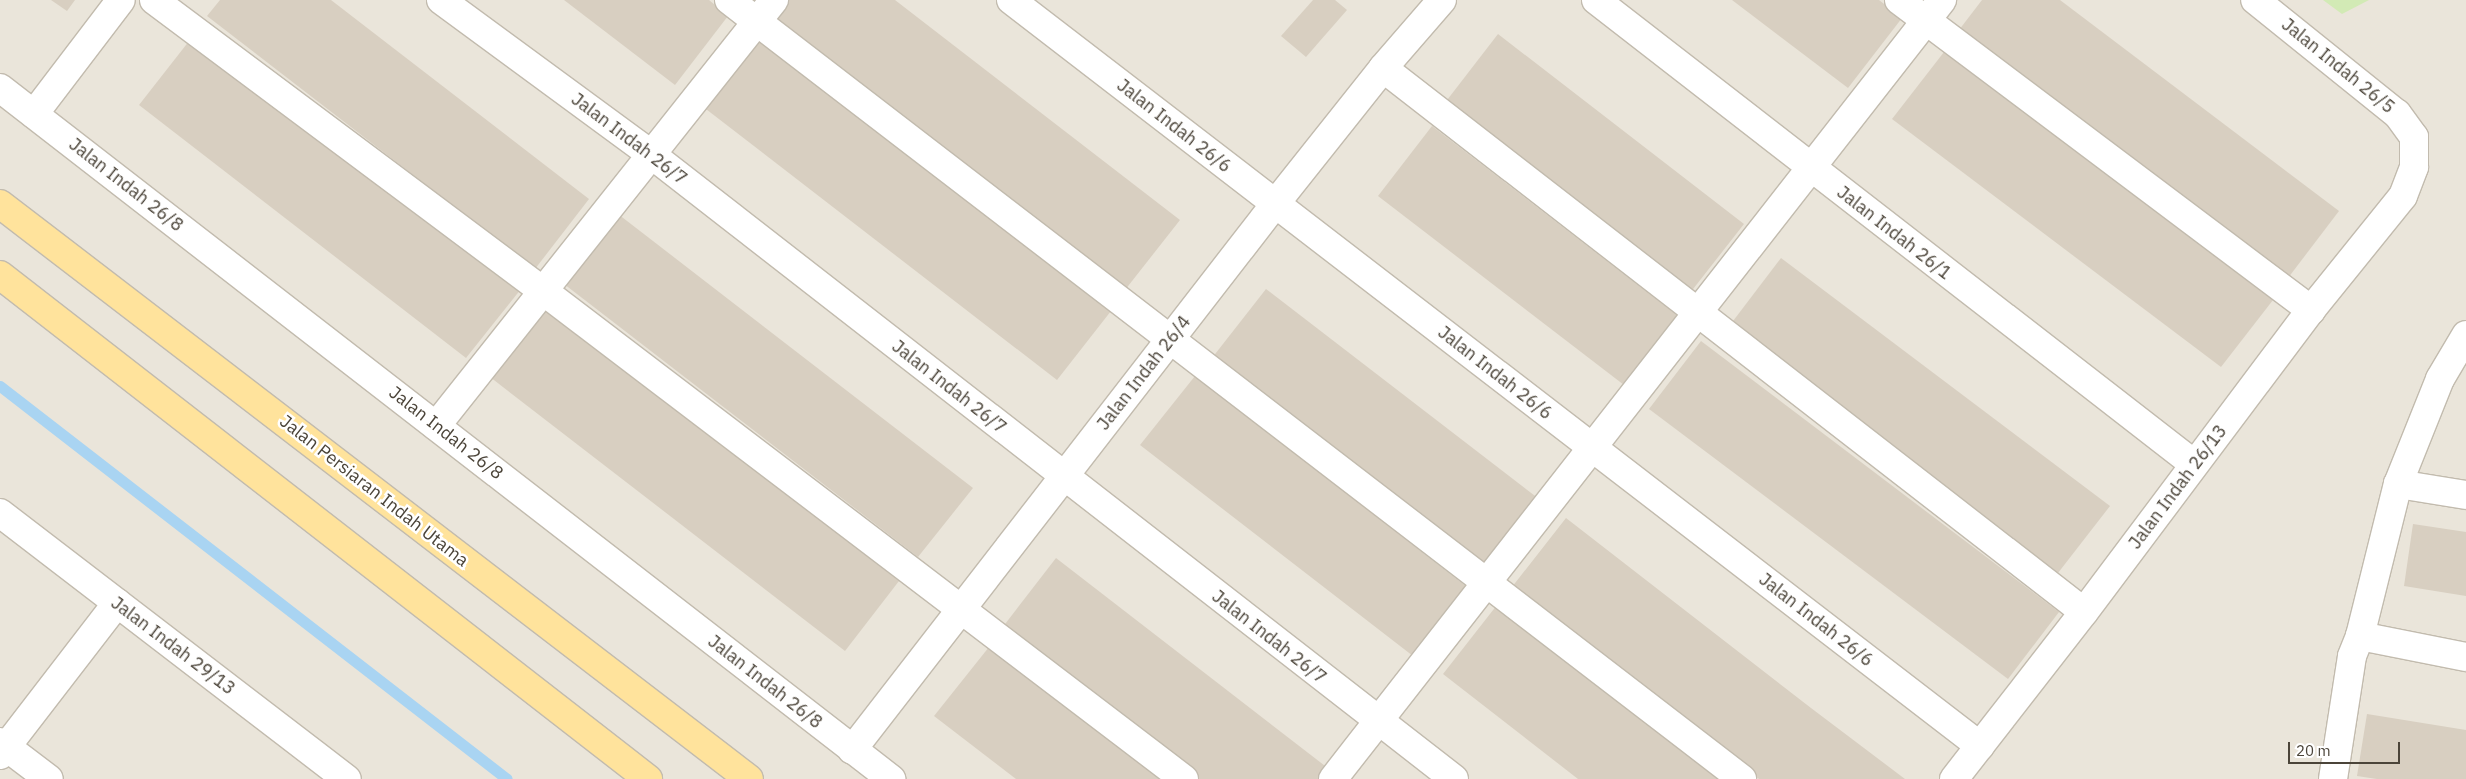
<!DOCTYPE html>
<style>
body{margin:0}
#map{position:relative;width:2466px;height:779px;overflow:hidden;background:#f6f3ec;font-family:"IBM Plex Sans",sans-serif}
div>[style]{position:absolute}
.residential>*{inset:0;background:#eae5da}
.green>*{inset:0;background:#d2eab5}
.stream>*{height:11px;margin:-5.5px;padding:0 5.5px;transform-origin:5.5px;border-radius:5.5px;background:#a9d4f2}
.building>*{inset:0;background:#d8cfc1}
.roads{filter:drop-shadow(1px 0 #c2bbae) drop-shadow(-1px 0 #c2bbae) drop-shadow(0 1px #c2bbae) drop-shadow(0 -1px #c2bbae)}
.minor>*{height:28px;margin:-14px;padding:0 14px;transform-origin:14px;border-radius:14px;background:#fff}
.major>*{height:28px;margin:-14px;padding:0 14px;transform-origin:14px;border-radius:14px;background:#ffe39c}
span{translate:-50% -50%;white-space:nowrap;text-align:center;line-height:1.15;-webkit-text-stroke:5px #fff;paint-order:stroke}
.street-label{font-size:18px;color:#4b4439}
.scale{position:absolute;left:2288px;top:742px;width:112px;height:22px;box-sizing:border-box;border:2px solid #4b4439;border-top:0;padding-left:6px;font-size:15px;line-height:18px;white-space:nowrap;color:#4b4439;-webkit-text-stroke:4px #fff;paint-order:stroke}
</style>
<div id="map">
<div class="residential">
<div style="clip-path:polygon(0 0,2466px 0,2466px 779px,0 779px)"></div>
</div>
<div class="green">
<div style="clip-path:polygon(2323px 0,2369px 0,2342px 14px)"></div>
</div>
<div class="stream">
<div style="left:0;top:386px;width:641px;rotate:37.78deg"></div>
</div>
<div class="building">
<div style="clip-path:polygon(51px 0,75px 0,67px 11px)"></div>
<div style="clip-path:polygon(220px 0,331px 0,589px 199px,535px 269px,207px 16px)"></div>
<div style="clip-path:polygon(564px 0,709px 0,728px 16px,675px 85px)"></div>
<div style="clip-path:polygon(783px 0,895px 0,1180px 220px,1125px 290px,771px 16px)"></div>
<div style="clip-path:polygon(1313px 0,1335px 0,1347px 10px,1306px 57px,1281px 36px)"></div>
<div style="clip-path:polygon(1732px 0,1879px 0,1902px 18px,1848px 88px)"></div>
<div style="clip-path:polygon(1982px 0,2060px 0,2339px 211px,2288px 278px,1959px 30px)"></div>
<div style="clip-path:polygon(1498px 34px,1744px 224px,1690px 293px,1444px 104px)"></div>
<div style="clip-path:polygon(193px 36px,521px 289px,466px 358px,139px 105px)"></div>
<div style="clip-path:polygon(756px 37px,1111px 311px,1057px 380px,702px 106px)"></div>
<div style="clip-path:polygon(1944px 52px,2273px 300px,2221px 367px,1892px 119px)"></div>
<div style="clip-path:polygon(1432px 126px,1678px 316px,1624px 385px,1378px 196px)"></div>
<div style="clip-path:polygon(618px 214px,973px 488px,918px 557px,564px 284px)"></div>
<div style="clip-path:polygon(1781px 258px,2110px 506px,2058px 573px,1730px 325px)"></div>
<div style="clip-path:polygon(1266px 289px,1539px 499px,1485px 569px,1212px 358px)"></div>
<div style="clip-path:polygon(545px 307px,899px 581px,845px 651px,490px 377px)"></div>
<div style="clip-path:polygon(1701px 341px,2059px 612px,2008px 679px,1649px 409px)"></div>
<div style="clip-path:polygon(1195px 376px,1467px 587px,1413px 656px,1140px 445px)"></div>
<div style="clip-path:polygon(1566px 518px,1811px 708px,1905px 779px,1759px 779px,1512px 587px)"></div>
<div style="clip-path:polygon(2413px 524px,2466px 532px,2466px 596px,2404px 586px)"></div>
<div style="clip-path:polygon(1056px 558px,1329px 769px,1322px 779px,1198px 779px,1002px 628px)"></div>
<div style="clip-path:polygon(1497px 605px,1723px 779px,1578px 779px,1443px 674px)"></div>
<div style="clip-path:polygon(989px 647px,1160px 779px,1016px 779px,934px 716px)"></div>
<div style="clip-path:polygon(2367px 714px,2466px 730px,2466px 779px,2377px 779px,2357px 776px)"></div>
</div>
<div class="roads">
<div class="minor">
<div style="left:154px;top:0;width:484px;rotate:36.8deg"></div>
<div style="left:542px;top:290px;width:807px;rotate:37.3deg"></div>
<div style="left:441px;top:0;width:262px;rotate:36.3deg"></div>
<div style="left:652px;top:155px;width:1016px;rotate:37.88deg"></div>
<div style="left:729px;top:0;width:1278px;rotate:37.56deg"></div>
<div style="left:1011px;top:0;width:1223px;rotate:37.59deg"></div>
<div style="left:1596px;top:0;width:757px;rotate:37.81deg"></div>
<div style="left:1899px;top:0;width:516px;rotate:36.96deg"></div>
<div style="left:1383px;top:68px;width:887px;rotate:37.81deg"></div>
<div style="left:0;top:88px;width:1128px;rotate:37.79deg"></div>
<div style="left:34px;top:114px;width:143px;rotate:-52.7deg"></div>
<div style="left:436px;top:426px;width:544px;rotate:-51.57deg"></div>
<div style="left:2398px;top:484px;width:69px;rotate:9.2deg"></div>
<div style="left:0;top:513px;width:437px;rotate:37.5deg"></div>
<div style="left:2360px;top:636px;width:108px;rotate:11.2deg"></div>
<div style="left:0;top:742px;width:61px;rotate:37.1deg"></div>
<div style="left:852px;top:750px;width:691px;rotate:-52.23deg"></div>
<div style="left:1275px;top:204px;width:174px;rotate:-51.5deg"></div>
<div style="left:1383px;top:68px;width:90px;rotate:-49.1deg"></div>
<div style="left:0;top:755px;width:192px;rotate:-52.4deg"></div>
<div style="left:1333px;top:779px;width:989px;rotate:-51.98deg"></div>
<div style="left:1954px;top:779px;width:212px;rotate:-52.1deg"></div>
<div style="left:2084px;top:612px;width:378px;rotate:-53.1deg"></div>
<div style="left:2311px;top:310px;width:146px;rotate:-51.1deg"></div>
<div style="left:2403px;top:196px;width:31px;rotate:-69deg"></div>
<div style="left:2414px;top:167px;width:30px;rotate:-90deg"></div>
<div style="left:2414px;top:137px;width:29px;rotate:-126deg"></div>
<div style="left:2397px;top:114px;width:182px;rotate:-141.2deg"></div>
<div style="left:2333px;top:779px;width:124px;rotate:-81.2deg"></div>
<div style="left:2352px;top:656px;width:22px;rotate:-68deg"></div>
<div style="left:2360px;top:636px;width:157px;rotate:-76deg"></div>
<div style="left:2398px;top:484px;width:113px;rotate:-68.2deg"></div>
<div style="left:2440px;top:379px;width:51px;rotate:-59.4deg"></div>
</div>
<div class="major">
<div style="left:0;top:204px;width:944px;rotate:37.51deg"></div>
<div style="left:0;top:275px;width:821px;rotate:37.87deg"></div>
</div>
</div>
<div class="street-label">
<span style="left:2338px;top:66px;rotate:39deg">Jalan Indah 26/5</span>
<span style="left:1174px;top:126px;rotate:38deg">Jalan Indah 26/6</span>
<span style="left:629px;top:139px;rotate:37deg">Jalan Indah 26/7</span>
<span style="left:126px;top:185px;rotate:38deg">Jalan Indah 26/8</span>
<span style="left:1894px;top:233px;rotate:38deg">Jalan Indah 26/1</span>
<span style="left:1144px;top:373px;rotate:-52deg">Jalan Indah 26/4</span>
<span style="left:1495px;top:373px;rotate:38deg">Jalan Indah 26/6</span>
<span style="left:949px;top:387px;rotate:38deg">Jalan Indah 26/7</span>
<span style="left:446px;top:433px;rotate:38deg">Jalan Indah 26/8</span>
<span style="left:2178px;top:487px;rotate:-53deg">Jalan Indah 26/13</span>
<span style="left:374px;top:491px;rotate:38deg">Jalan Persiaran Indah Utama</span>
<span style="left:1816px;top:620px;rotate:38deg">Jalan Indah 26/6</span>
<span style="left:1269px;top:637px;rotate:38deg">Jalan Indah 26/7</span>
<span style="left:173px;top:646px;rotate:37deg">Jalan Indah 29/13</span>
<span style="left:765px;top:682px;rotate:38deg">Jalan Indah 26/8</span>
</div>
<div class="scale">20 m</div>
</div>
